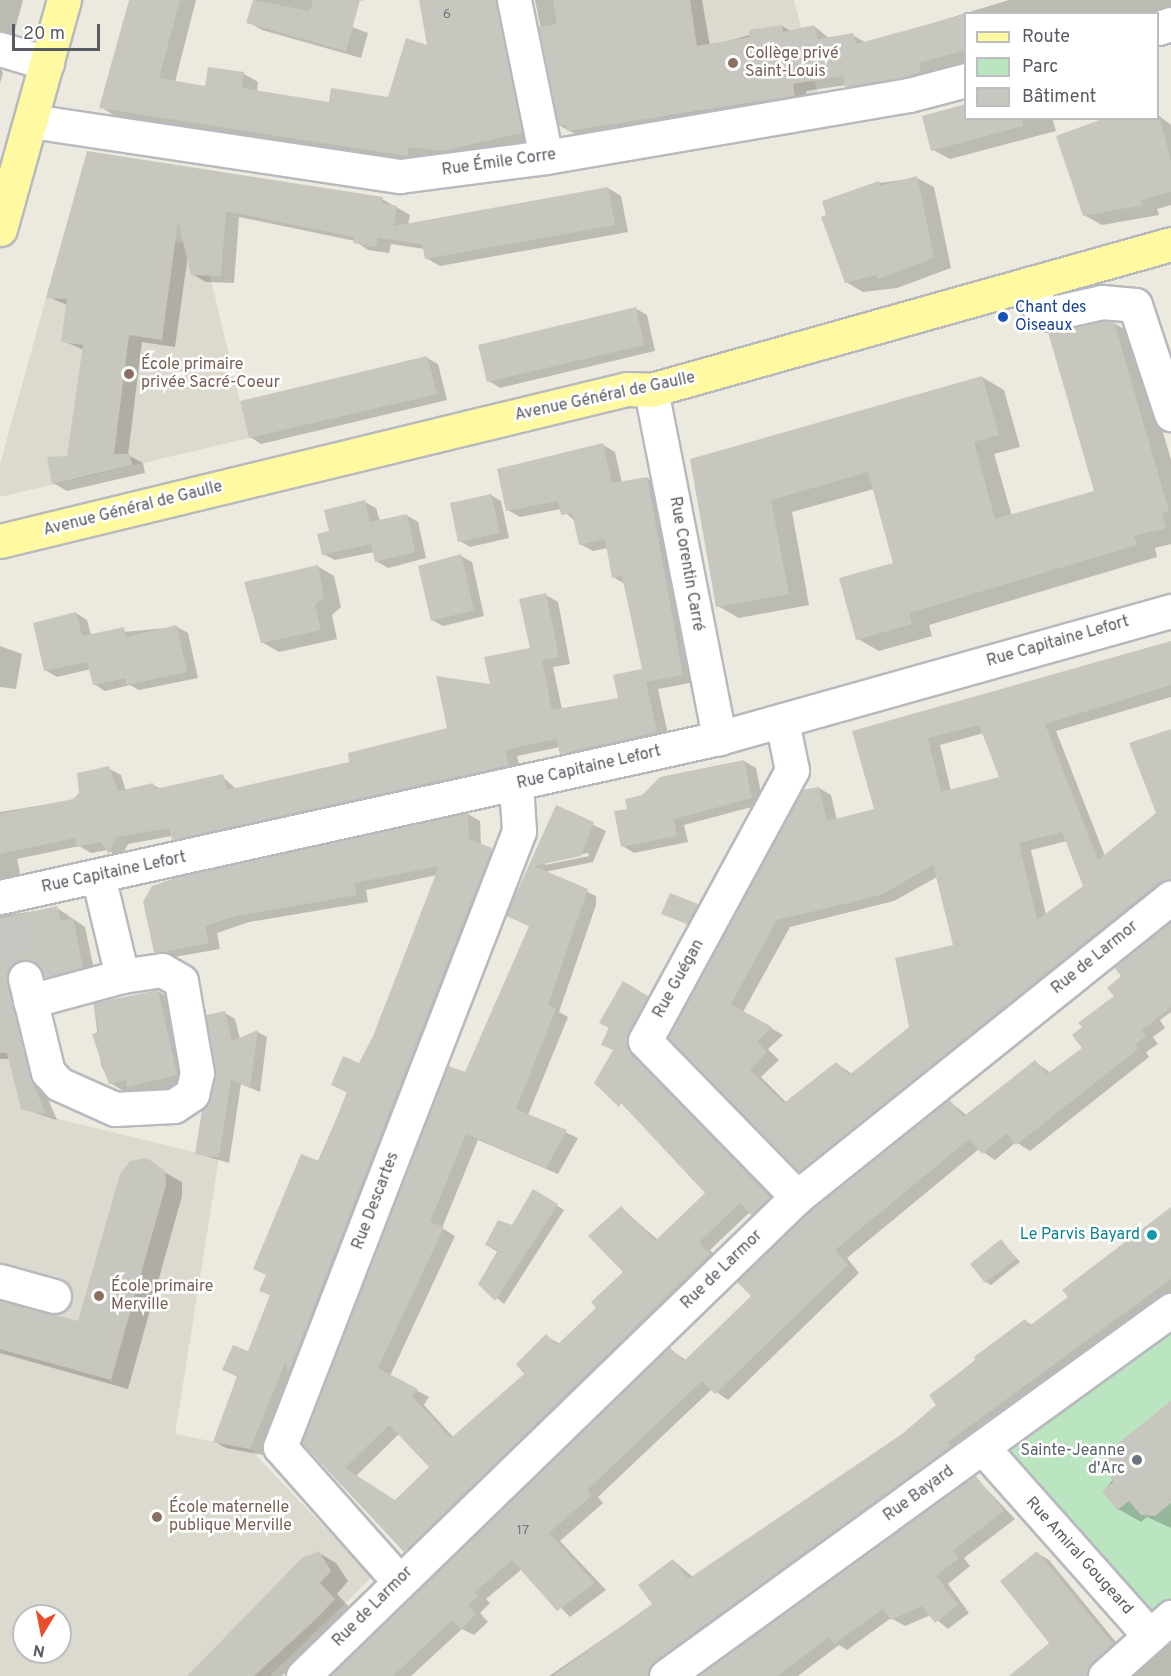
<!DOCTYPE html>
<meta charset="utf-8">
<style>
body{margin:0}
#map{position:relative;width:1171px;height:1676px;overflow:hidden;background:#eceadf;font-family:Overpass,sans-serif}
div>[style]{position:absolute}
.education>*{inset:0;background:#dcdace}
.green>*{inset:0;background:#bbe4c0}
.shadow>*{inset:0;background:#0003}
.building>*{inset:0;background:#c8c7bf}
.minor-tunnel>*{height:33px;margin-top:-16.5px;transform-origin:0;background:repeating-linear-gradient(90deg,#c7c6c0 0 33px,transparent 0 49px)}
.roads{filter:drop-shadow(2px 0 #b8b9bf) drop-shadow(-2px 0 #b8b9bf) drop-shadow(0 2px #b8b9bf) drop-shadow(0 -2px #b8b9bf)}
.minor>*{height:33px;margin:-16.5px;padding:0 16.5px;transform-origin:16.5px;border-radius:16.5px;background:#fff}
.major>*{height:33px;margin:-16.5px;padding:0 16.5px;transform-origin:16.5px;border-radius:16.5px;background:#fffaa2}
.dots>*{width:16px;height:16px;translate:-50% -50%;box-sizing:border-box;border:3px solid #fff;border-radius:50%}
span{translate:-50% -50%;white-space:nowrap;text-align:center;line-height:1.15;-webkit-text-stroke:5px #fff;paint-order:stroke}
.number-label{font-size:14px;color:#747678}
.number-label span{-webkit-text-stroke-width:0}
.education-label{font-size:16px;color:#785e54}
.left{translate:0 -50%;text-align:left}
.street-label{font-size:16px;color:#585b61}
.transit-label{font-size:16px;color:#164399}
.culture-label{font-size:16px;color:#0d838f}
.right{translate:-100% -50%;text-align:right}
.worship-label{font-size:16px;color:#5b616d}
.legend{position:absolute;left:964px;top:12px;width:195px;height:108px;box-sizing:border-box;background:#fff;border:2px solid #bcbdc0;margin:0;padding:8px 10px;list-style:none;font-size:18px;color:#585b61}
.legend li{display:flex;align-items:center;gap:12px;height:30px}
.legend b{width:30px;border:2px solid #bcbdc0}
.north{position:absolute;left:12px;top:1604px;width:60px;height:60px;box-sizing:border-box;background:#fff;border:2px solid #bcbdc0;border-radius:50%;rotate:190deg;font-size:16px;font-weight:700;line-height:24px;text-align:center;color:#585b61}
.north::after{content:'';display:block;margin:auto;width:21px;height:27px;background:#e84e29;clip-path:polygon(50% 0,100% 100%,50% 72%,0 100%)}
.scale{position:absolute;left:12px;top:24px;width:88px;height:27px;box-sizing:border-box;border:3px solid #585b61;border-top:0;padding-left:8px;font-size:18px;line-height:21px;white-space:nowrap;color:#585b61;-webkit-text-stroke:4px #fff;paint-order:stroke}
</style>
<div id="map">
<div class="education">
<div style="clip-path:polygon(645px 0,794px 0,818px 93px,663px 117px)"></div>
<div style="clip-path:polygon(161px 242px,223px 243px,221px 276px,210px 276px,249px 438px,0 497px,0 464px,54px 269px)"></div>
<div style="clip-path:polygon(evenodd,0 1053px,7px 1053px,21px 1110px,219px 1158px,175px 1434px,250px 1449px,372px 1577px,270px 1676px,0 1676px,0 1053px,24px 1616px,60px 1616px,60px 1652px,24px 1652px,24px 1616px)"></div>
</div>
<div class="green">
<div style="clip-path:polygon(1171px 1310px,1171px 1617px,1150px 1636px,983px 1448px)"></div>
</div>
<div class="shadow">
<div style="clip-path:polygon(0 0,23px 0,13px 37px,0 41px)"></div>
<div style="clip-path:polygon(130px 0,196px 0,175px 82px,206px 88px,209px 69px,244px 74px,258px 82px,257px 92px,330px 103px,389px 99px,428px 47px,424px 0,514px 0,536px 141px,458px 159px,424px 154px,422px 164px,115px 116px,101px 107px)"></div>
<div style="clip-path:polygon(254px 0,364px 0,308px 11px,368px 33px,361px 58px,262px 30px,248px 22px)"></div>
<div style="clip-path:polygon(535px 0,702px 0,710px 46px,782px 26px,792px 32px,814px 26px,830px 39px,852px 35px,867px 43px,1009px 0,1171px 0,1171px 15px,966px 14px,966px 62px,933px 71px,935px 80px,861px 94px,846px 85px,806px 91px,809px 103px,583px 138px,560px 126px)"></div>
<div style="clip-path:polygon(0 67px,3px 73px,0 83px)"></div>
<div style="clip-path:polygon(1158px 115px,1171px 125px,1171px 205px,1157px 209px,1159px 215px,1102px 225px,1084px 215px,1112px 118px)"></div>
<div style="clip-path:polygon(966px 118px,1052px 118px,1056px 131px,950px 159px,933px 150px)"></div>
<div style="clip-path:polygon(88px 153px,382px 199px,410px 215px,408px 225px,608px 188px,621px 196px,628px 232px,440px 266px,426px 258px,424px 249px,391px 244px,389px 253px,368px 250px,355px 241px,239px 217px,234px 283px,206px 282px,192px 274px,188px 255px,175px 347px,142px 342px,128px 455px,143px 463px,145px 473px,67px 491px,53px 483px,69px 458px,84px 350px,63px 341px,67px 305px,48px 297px)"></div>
<div style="clip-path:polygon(917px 178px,934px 187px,951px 268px,897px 288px,863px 292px,846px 282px,879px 183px)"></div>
<div style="clip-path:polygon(635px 308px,647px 315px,655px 351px,500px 388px,489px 381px)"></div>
<div style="clip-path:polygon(1114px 323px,1135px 336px,1171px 460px,1171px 544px,1155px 548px,1157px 557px,929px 625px,932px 636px,879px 651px,858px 639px,895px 564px,874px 489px,792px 512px,809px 605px,739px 618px,718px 606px,691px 461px,982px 377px,1004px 390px,1020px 447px,994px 454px,1012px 516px,1095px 492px)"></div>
<div style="clip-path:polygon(427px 358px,438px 364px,447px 400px,261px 444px,250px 437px)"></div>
<div style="clip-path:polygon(603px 445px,615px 452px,622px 483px,647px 478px,659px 486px,695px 682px,658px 689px,669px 739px,574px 760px,560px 747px,517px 756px,521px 772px,186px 846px,172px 836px,128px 844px,121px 859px,108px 850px,91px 853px,79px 846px,17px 859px,22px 882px,0 890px,0 812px,74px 800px,108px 768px,121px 775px,126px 791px,153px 785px,162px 789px,222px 776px,236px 789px,351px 763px,449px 729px,532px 649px,546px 595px,558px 602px,570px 664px,553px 667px,562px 709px,620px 700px,643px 670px,625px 584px,613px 577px,608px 548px,593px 551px,580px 544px,575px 521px,561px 509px,520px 517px,508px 510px)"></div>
<div style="clip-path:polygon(491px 495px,501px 501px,509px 538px,470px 547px,460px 541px)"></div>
<div style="clip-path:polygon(365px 502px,376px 508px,380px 521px,406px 515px,418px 522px,426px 558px,388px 568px,376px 561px,374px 552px,335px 560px,323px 554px)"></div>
<div style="clip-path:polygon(461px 556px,472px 562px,484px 616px,443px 626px,432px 620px)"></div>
<div style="clip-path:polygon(317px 566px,334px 576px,341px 607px,332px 615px,337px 639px,279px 652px,262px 642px)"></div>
<div style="clip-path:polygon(76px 613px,87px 620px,91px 635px,177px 627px,188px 633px,198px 678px,139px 690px,130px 685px,105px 691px,94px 684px,91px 669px,57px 677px,45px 670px)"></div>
<div style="clip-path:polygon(evenodd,1171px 643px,1171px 697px,1056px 731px,1105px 856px,1158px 814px,1171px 730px,1171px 890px,812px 1178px,799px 1171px,670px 1038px,819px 788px,831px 795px,837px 820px,876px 810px,854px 732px,1171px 643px,984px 733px,1001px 778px,951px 791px,940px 745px,984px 733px,1171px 643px,1067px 841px,1084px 886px,1046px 915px,1031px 850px,1067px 841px,1171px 643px,937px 877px,955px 946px,911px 1027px,852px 1074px,836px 1063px,787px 1103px,761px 1077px,779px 1060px,768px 1049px,783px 1035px,743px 1012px,790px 927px,894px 901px,937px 877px)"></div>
<div style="clip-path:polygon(0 646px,22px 654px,16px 689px,0 687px)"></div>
<div style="clip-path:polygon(744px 761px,756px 768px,763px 804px,684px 825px,688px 842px,634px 853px,623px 846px,629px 810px)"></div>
<div style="clip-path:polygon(evenodd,556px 807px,606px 831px,593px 862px,545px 872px,596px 896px,596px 905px,559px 1012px,568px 1017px,528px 1115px,578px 1138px,558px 1174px,478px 1140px,442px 1228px,455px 1236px,390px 1376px,429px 1397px,424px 1405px,454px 1438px,526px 1374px,546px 1336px,560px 1344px,598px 1308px,625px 1272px,621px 1208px,658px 1240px,707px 1193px,633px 1113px,596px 1082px,615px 1051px,603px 1044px,624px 983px,660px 1004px,640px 1040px,782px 1204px,765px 1221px,750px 1212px,710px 1250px,721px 1261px,417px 1558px,303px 1443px,531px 927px,508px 916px,556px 807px,588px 853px,589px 856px,545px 865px,545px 862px,588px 853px,556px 807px,399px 1434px,431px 1467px,395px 1502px,356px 1476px,399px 1434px)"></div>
<div style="clip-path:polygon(468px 814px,480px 821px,481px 845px,504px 856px,263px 1455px,226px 1448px,214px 1441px,238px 1377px,224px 1370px,249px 1353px,271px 1296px,261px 1290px,348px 1093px,333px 1085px,360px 1065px,374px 1037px,437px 875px,366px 890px,368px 902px,249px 922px,217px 933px,220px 949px,168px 958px,156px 951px,145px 902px)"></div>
<div style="clip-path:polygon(670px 895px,702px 908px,693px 926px,668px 916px)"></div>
<div style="clip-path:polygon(57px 908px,85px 927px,95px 974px,58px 984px,34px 966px,42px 1085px,57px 1120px,22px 1109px,10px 1059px,0 1059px,0 916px)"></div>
<div style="clip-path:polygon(1171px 921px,1171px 1012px,1160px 1020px,1165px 1028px,1153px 1037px,1158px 1044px,1146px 1052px,1149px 1057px,1030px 1151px,1016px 1142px,995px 1160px,979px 1149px,847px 1258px,859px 1273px,728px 1400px,712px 1389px,598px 1497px,603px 1503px,560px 1541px,606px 1590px,570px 1617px,522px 1569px,486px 1599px,490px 1603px,480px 1613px,488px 1622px,474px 1635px,462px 1629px,411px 1676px,329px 1676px,670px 1349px,687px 1361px,949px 1101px,968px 1116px,1035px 1062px,1051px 1073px,1084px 1048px,1116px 997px,1124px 977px,1116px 967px)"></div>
<div style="clip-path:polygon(158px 991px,175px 1001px,194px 1085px,146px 1095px,127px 1093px,110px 1083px,101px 1065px,94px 1005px)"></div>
<div style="clip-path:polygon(225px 1013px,235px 1019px,240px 1039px,258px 1032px,267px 1037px,260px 1092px,241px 1084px,229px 1163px,196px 1153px,217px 1077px)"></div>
<div style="clip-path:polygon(164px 1172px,182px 1182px,182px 1196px,128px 1389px,0 1353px,0 1301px,79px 1323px)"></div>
<div style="clip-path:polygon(534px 1191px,564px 1210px,504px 1304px,480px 1284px,498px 1252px,486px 1245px,513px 1227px)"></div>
<div style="clip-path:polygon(1171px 1210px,1171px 1295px,664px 1676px,549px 1676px,654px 1604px,674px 1561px,693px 1577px,903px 1436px,938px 1405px,931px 1395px,1025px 1321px,1032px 1325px,1070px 1298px)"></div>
<div style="clip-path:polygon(1001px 1241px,1020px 1262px,991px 1285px,986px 1282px)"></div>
<div style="clip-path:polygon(1171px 1403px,1171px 1528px,1147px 1517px,1141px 1522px,1118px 1509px,1104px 1491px)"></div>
<div style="clip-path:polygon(975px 1477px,1015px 1519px,964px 1558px,970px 1566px,948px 1584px,969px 1613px,948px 1629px,931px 1615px,905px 1626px,891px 1618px,847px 1650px,839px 1645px,798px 1676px,701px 1676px)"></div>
<div style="clip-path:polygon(319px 1553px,336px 1563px,348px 1581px,337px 1594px,351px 1609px,282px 1676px,188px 1676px)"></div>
<div style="clip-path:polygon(1037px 1553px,1049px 1560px,1124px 1652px,1101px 1676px,1012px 1676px,1051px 1643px)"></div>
<div style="clip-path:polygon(1171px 1642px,1171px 1676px,1132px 1676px)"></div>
</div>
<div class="building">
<div style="clip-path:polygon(129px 0,180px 0,159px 78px,205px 86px,208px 67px,244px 72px,242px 88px,329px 102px,331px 88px,388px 97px,406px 38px,427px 45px,419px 0,496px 0,522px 133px,441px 151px,409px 147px,407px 156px,99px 108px)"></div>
<div style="clip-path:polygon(253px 0,310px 11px,313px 0,360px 0,346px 51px,246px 23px)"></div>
<div style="clip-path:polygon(553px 0,690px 0,697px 46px,750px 37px,749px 30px,782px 25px,783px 32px,814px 25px,818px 39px,853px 33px,856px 44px,966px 14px,966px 50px,919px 63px,921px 72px,905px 77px,845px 87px,843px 76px,793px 84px,795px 96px,567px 131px,566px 125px,559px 126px,539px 27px,557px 24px)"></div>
<div style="clip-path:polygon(966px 104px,966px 118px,1022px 118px,1023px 126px,931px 151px,922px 116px)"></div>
<div style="clip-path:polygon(1105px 118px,1160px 119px,1171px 161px,1171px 192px,1140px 200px,1143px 205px,1083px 216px,1056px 136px)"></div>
<div style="clip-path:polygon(87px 151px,383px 197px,382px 203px,397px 206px,394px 226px,608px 187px,615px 225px,425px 259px,422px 244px,378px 238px,376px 247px,353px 243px,354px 237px,226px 211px,221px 276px,191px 275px,178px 221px,162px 340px,129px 335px,114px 454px,130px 454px,132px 465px,52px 484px,47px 457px,67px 456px,83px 345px,61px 342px,67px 299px,46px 298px)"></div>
<div style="clip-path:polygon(917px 176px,934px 258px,878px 279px,877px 275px,845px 283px,821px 217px,826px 215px,822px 201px,879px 181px,880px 186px)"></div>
<div style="clip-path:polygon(636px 307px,644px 345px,487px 382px,478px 345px)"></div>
<div style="clip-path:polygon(1103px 321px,1114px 322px,1169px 511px,1162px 513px,1166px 528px,1134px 536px,1137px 545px,909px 613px,912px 624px,856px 640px,839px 578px,893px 563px,868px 472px,771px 500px,789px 594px,716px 607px,690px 459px,982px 376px,999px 435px,974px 442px,995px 519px,1094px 491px,1048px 332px)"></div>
<div style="clip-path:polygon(427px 356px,437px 394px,249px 438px,240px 401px)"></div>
<div style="clip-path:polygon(603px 443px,612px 483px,647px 477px,683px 675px,646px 682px,657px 732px,560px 754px,556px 739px,505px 750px,509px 765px,172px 840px,169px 828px,116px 837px,109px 854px,101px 842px,77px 847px,75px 838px,0 854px,0 814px,73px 799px,79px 793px,77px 773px,109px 766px,118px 791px,153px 783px,155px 789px,223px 774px,227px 790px,349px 762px,348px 753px,447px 728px,436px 676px,490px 684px,484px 657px,530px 648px,519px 599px,546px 593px,559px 657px,542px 660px,552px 710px,618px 698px,613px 675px,642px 669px,622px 576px,612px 578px,605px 539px,579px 545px,572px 513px,561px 515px,558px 501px,506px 511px,497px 469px)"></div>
<div style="clip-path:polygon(491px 494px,500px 533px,458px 542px,450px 503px)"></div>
<div style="clip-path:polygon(365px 500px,370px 522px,407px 514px,415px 552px,375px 562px,371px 544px,322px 555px,317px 534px,329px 531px,324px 510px)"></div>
<div style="clip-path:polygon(461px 554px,474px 610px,431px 621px,418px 566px)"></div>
<div style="clip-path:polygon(318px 565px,324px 597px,315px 605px,321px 630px,261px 643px,244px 582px)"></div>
<div style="clip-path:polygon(76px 612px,82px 636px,124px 627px,126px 637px,177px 625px,187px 672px,127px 685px,125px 678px,93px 685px,87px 662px,44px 671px,33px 623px)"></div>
<div style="clip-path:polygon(evenodd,1171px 641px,1171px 685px,1045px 724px,1098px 860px,1156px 813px,1129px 743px,1171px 729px,1171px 879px,1159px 882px,799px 1172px,668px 1038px,802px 790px,819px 787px,827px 821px,874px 809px,852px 731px,1171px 641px,979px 725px,999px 777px,941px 792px,928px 738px,979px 725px,1171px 641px,1062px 832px,1083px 886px,1037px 920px,1019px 843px,1062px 832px,1171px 641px,933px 865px,953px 945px,895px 958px,909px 1027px,849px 1075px,836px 1062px,784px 1103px,750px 1070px,767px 1052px,757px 1042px,772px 1027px,731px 1004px,777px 920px,881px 895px,933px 865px)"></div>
<div style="clip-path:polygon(744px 760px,752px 798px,674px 819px,677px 836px,621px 847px,614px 811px,627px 809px,625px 799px,642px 795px,660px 777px)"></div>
<div style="clip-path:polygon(evenodd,556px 805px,594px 822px,581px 856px,534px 866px,588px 889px,548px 1005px,556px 1009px,516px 1109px,567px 1130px,546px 1168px,466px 1134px,430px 1222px,444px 1227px,378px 1368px,418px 1389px,412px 1397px,451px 1438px,524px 1374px,516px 1364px,546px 1334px,557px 1345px,596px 1308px,591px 1302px,623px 1272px,588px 1236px,621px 1206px,655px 1241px,705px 1193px,621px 1103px,619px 1107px,594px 1083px,613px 1050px,601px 1045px,609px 1028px,599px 1023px,623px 981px,648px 996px,628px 1033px,631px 1054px,770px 1197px,751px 1215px,740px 1203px,699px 1242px,710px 1254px,404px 1552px,302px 1443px,448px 1066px,465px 1072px,529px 926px,506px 916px,556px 805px,389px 1425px,429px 1467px,395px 1500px,345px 1468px,389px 1425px)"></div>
<div style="clip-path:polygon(468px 813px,469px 839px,492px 848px,288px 1373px,286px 1361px,250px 1449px,213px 1442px,237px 1376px,222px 1370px,233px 1345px,248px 1351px,270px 1295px,259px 1291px,266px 1275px,253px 1269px,301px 1154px,319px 1161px,347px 1092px,331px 1085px,343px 1056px,359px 1063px,373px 1036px,439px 866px,354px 883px,357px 895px,236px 916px,205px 926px,209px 943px,163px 952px,154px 952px,143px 902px,152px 886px,181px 876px)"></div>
<div style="clip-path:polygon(670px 893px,698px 904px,687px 924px,661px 914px)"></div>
<div style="clip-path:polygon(57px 906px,61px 921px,73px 918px,83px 967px,44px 978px,38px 965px,21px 960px,7px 973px,30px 1076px,46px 1114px,21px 1110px,7px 1053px,0 1053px,0 919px)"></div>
<div style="clip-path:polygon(1171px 921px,1171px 1007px,1142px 1030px,1146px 1036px,1135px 1045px,1138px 1049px,1016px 1145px,1007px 1133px,982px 1154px,969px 1139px,835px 1250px,848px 1265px,715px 1394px,702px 1381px,587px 1490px,592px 1495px,549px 1533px,595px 1583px,557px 1611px,512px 1560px,475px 1592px,478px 1596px,469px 1605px,476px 1614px,461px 1629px,452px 1620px,393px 1676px,330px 1676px,669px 1347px,684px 1361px,717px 1329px,751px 1296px,737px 1282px,809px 1211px,949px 1099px,963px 1117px,1035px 1060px,1047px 1074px,1082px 1048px,1072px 1035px,1082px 1027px,1078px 1023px,1114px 996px,1107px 988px,1121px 976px,1114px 967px)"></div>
<div style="clip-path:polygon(158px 990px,177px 1075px,127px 1087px,126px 1080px,109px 1084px,92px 1034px,99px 1032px,93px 1003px)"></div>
<div style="clip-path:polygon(225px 1011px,232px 1041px,258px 1030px,250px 1087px,231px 1080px,219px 1158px,195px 1154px,202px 1110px,215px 1077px,206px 1015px)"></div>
<div style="clip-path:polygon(147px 1158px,165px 1171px,166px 1185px,111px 1380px,0 1349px,0 1300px,78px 1321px,120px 1174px,130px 1161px)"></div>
<div style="clip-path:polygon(533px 1189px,558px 1204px,495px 1301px,478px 1284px,498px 1250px,485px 1245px,498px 1220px,512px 1225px)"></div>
<div style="clip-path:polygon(1171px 1207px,1171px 1279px,948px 1442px,951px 1446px,655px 1661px,648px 1676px,553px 1676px,652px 1604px,638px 1585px,673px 1559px,688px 1579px,902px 1434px,936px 1405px,929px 1395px,976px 1361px,974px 1357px,1025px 1319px,1029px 1326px,1068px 1297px,1062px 1290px)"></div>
<div style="clip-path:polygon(1001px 1239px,1016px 1259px,985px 1283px,970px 1264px)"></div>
<div style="clip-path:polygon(1171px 1401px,1171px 1503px,1155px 1516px,1141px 1515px,1129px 1501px,1117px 1510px,1102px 1491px,1113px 1482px,1102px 1456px)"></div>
<div style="clip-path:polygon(975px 1475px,1004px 1511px,953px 1550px,959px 1558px,936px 1576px,958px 1605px,935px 1623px,922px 1606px,891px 1620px,883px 1609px,834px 1644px,829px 1637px,777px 1676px,698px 1676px)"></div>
<div style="clip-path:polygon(319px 1551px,331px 1571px,320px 1583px,335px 1599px,317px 1618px,254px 1676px,187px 1676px,302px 1558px)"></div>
<div style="clip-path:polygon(1037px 1551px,1113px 1644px,1092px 1662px,1087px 1676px,1009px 1676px,1049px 1643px,1000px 1581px)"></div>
</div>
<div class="minor-tunnel">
<div style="left:12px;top:922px;width:57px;rotate:76.9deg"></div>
</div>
<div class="roads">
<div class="minor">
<div style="left:514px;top:0;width:160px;rotate:78.5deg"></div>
<div style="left:1158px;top:28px;width:14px;rotate:-17deg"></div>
<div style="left:0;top:49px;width:49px;rotate:16.6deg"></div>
<div style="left:31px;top:121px;width:373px;rotate:8.5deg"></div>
<div style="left:400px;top:176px;width:147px;rotate:-7.4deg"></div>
<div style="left:546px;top:157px;width:368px;rotate:-9.7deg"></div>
<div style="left:909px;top:95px;width:59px;rotate:-14.7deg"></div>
<div style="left:1031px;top:283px;width:28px;rotate:71deg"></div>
<div style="left:1040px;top:309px;width:10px;rotate:29deg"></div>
<div style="left:1049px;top:314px;width:54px;rotate:-12.8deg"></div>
<div style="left:1102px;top:302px;width:33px;rotate:5deg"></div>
<div style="left:1135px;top:305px;width:115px;rotate:71.7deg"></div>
<div style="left:651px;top:390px;width:355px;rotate:78.9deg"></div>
<div style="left:782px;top:721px;width:50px;rotate:78.5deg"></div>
<div style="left:792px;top:770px;width:308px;rotate:118.5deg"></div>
<div style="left:645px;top:1041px;width:218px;rotate:45.7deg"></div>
<div style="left:0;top:897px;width:736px;rotate:-12.47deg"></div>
<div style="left:719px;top:738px;width:470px;rotate:-15.7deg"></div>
<div style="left:25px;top:978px;width:97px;rotate:76.3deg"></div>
<div style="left:48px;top:1072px;width:16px;rotate:47deg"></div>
<div style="left:59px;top:1084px;width:61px;rotate:24.1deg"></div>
<div style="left:115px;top:1109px;width:59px;rotate:-2.9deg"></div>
<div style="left:174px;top:1106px;width:22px;rotate:-34deg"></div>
<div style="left:192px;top:1094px;width:22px;rotate:-77deg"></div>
<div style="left:197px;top:1073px;width:93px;rotate:-99.9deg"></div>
<div style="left:181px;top:981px;width:22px;rotate:-150deg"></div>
<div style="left:162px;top:970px;width:40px;rotate:171.5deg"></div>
<div style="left:30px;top:1001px;width:95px;rotate:-15.2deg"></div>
<div style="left:122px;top:976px;width:103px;rotate:-103.5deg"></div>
<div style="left:0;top:1281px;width:56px;rotate:15.5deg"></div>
<div style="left:983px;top:1448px;width:251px;rotate:48.4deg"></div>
<div style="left:399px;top:1581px;width:179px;rotate:-131.6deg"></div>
<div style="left:280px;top:1447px;width:661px;rotate:-68.79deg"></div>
<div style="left:519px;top:831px;width:46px;rotate:-93.7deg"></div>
<div style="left:303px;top:1676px;width:688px;rotate:-44.12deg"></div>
<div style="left:797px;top:1197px;width:479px;rotate:-38.7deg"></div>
<div style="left:666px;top:1676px;width:624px;rotate:-35.93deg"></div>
<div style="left:1105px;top:1676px;width:89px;rotate:-41.8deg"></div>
</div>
<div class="major">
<div style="left:0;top:229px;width:238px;rotate:-74.4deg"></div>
<div style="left:0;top:541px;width:645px;rotate:-13.63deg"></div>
<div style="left:627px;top:389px;width:24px;rotate:2deg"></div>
<div style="left:651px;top:390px;width:540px;rotate:-15.68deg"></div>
</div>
</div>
<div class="dots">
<div style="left:733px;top:63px;background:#8d6e63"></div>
<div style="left:1003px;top:317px;background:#1a4fb4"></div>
<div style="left:129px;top:374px;background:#8d6e63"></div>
<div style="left:1152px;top:1235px;background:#0f9aa8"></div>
<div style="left:99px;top:1296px;background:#8d6e63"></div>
<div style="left:1137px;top:1460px;background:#6b7280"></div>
<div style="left:157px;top:1517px;background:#8d6e63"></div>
</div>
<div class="number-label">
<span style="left:447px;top:15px">6</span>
<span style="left:523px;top:1531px">17</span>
</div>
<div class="education-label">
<span class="left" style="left:745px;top:63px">Collège privé<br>Saint-Louis</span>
<span class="left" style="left:141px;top:374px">École primaire<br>privée Sacré-Coeur</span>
<span class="left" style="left:111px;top:1296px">École primaire<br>Merville</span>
<span class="left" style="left:169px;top:1517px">École maternelle<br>publique Merville</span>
</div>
<div class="street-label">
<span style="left:499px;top:163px;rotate:-8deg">Rue Émile Corre</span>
<span style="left:605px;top:397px;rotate:-12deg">Avenue Général de Gaulle</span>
<span style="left:133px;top:509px;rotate:-14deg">Avenue Général de Gaulle</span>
<span style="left:686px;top:564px;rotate:80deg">Rue Corentin Carré</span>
<span style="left:1058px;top:642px;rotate:-16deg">Rue Capitaine Lefort</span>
<span style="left:589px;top:768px;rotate:-13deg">Rue Capitaine Lefort</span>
<span style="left:114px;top:873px;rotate:-12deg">Rue Capitaine Lefort</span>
<span style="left:1095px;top:958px;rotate:-39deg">Rue de Larmor</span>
<span style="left:679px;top:979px;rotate:-61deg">Rue Guégan</span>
<span style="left:376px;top:1201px;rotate:-69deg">Rue Descartes</span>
<span style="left:722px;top:1270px;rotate:-44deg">Rue de Larmor</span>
<span style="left:919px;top:1494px;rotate:-36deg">Rue Bayard</span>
<span style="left:1079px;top:1556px;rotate:48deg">Rue Amiral Gougeard</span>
<span style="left:373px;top:1607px;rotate:-45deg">Rue de Larmor</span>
</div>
<div class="transit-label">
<span class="left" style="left:1015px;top:317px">Chant des<br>Oiseaux</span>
</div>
<div class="culture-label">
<span class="right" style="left:1140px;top:1235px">Le Parvis Bayard</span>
</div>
<div class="worship-label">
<span class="right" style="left:1125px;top:1460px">Sainte-Jeanne<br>d'Arc</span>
</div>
<ul class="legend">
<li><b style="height:8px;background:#fffaa2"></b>Route</li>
<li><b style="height:16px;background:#bbe4c0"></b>Parc</li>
<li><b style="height:16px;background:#c8c7bf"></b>Bâtiment</li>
</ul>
<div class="north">N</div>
<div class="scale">20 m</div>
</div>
